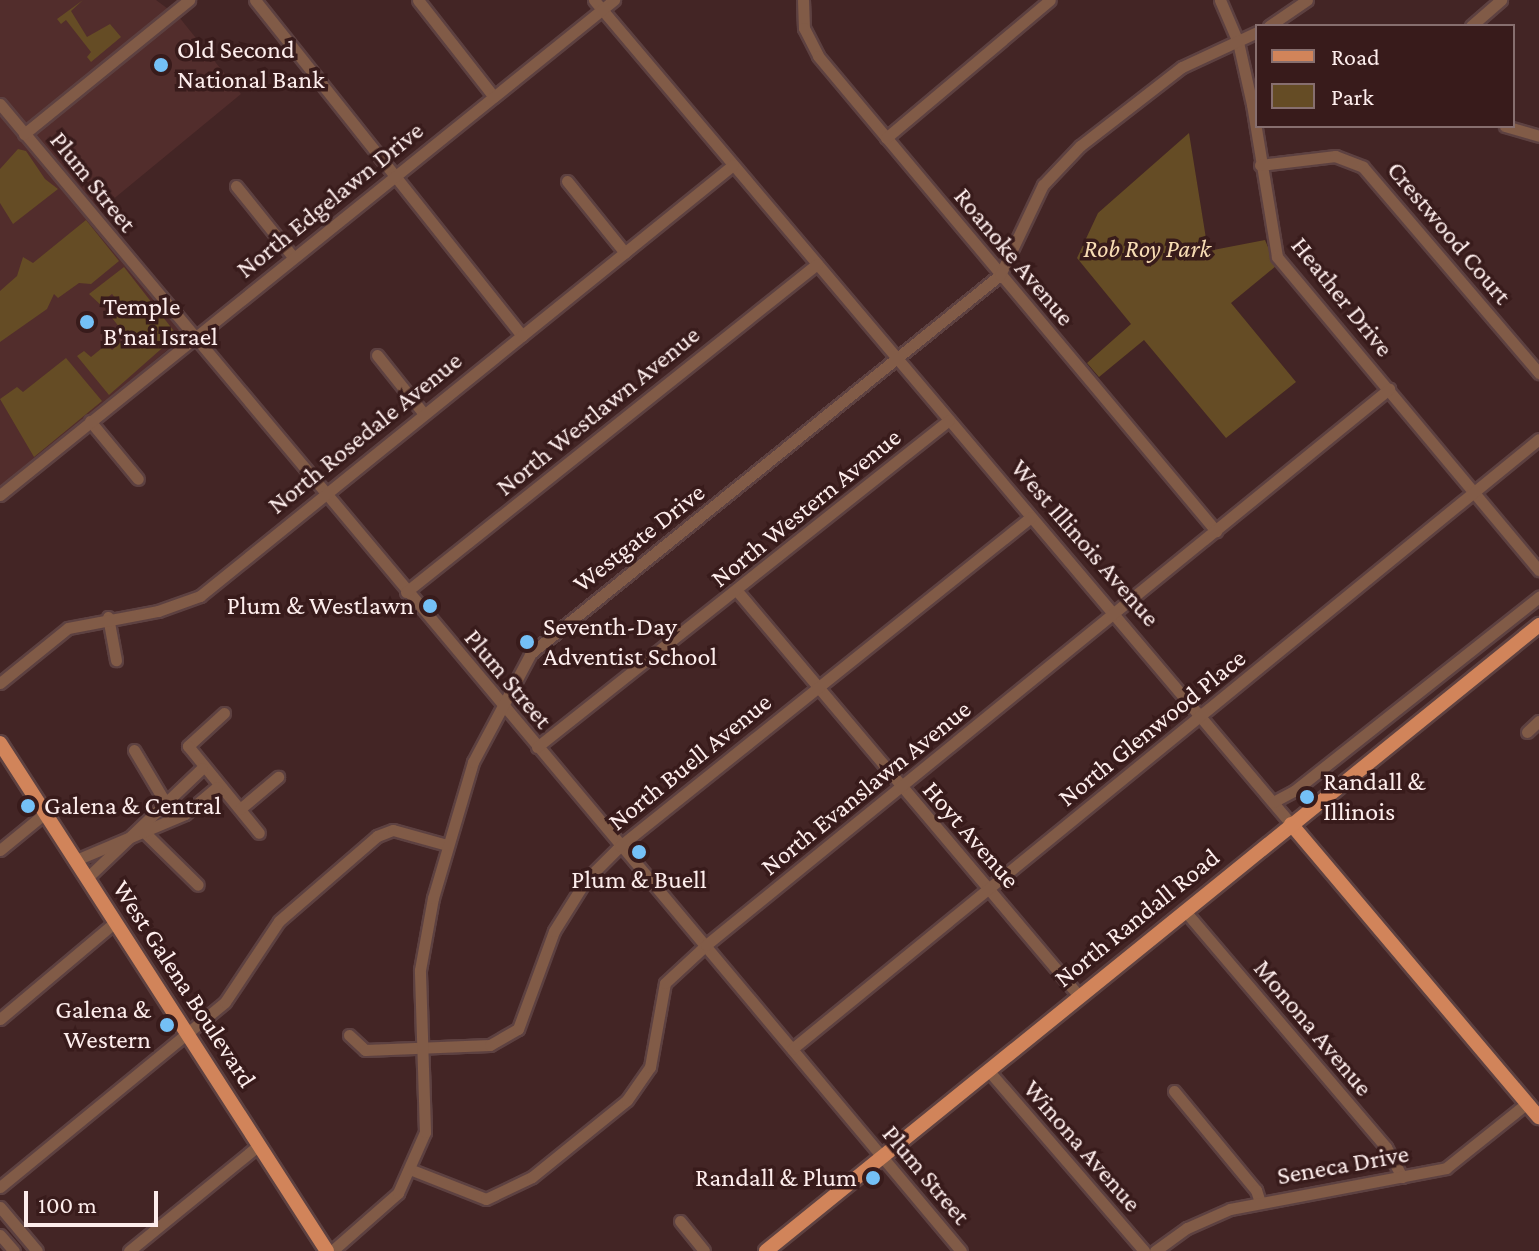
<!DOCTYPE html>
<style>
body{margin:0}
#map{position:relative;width:1539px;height:1251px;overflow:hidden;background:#432525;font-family:"Crimson Pro",serif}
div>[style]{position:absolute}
.built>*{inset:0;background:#522d2c}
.green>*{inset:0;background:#654c25}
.roads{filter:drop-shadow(2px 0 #5d4141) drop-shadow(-2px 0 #5d4141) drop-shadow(0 2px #5d4141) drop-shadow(0 -2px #5d4141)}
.minor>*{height:11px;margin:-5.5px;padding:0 5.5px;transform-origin:5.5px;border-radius:5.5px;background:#815b47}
.major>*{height:14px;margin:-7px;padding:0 7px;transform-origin:7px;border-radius:7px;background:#d1845a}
.dots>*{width:22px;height:22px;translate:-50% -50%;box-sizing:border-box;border:4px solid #381b1b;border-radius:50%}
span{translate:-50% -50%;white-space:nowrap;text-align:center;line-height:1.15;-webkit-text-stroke:7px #381b1b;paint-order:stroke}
.poi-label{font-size:26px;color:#fdedec}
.left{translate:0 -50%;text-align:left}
.right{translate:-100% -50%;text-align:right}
.street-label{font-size:26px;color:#fdedec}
.park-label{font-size:26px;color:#f8dcb4;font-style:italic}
.legend{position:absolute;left:1255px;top:24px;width:260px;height:104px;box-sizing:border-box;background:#381b1b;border:2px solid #876f6f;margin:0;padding:10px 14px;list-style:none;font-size:24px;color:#fdedec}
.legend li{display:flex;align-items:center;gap:16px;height:40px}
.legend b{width:40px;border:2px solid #876f6f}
.scale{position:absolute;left:24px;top:1191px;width:134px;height:36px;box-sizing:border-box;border:4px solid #fdedec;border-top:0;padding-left:10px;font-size:24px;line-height:28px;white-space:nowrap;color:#fdedec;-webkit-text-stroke:6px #381b1b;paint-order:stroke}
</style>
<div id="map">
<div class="built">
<div style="clip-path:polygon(0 0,156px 0,179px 17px,241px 94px,88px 220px,184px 336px,0 490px)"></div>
</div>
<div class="green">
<div style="clip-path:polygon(83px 0,71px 11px,87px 37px,110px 24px,121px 37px,91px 62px,87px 57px,91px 52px,66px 20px,61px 24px,57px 19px)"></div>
<div style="clip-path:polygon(1189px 133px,1208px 251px,1265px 240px,1276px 266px,1231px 303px,1296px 382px,1226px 438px,1144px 340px,1099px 377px,1087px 363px,1131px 324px,1077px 258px,1098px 213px)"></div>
<div style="clip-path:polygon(18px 149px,26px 151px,45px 179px,58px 189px,13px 224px,0 203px,0 169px)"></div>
<div style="clip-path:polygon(86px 220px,119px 261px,91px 284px,79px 283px,58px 298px,54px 294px,47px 309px,0 342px,0 291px,17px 276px,23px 257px,33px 263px)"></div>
<div style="clip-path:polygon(124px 267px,177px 335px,109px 395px,77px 356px,84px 351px,91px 357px,107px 344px,112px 350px,127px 337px,105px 309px,112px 312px,121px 305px,112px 294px,103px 301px,104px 308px,89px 294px)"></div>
<div style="clip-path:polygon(66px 358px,102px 401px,34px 457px,0 399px,17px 387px,23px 392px)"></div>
</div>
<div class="roads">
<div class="minor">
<div style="left:255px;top:0;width:429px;rotate:51.5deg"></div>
<div style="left:418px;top:0;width:123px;rotate:51.9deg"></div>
<div style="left:594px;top:0;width:1079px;rotate:49.77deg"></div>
<div style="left:803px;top:0;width:28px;rotate:88deg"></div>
<div style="left:804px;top:28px;width:31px;rotate:63deg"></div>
<div style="left:818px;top:56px;width:620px;rotate:50.04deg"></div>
<div style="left:1220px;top:0;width:46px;rotate:66.8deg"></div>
<div style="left:1238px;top:42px;width:64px;rotate:77.3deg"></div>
<div style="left:1252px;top:104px;width:155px;rotate:80.7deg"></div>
<div style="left:1277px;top:257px;width:408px;rotate:50.1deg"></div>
<div style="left:1269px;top:26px;width:46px;rotate:-34.4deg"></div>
<div style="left:1471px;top:26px;width:40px;rotate:-41deg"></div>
<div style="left:0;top:104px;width:1496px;rotate:50.04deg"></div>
<div style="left:1505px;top:126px;width:35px;rotate:16deg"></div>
<div style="left:24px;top:134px;width:213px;rotate:-39.1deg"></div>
<div style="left:886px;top:138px;width:214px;rotate:-40.1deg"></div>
<div style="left:1260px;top:165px;width:76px;rotate:-6.8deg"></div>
<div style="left:1335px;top:156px;width:30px;rotate:21deg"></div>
<div style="left:1363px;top:167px;width:271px;rotate:49.5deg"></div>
<div style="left:567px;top:181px;width:92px;rotate:51.1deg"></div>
<div style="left:236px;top:186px;width:91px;rotate:51.2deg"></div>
<div style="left:377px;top:355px;width:75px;rotate:51.5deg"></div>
<div style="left:90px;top:421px;width:75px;rotate:50.4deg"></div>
<div style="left:0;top:495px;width:789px;rotate:-38.88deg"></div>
<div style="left:406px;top:592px;width:526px;rotate:-38.59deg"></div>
<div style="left:738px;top:592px;width:529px;rotate:49.83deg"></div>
<div style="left:108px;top:617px;width:44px;rotate:79.5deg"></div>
<div style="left:0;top:683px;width:87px;rotate:-39deg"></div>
<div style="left:68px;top:628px;width:92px;rotate:-10.7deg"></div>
<div style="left:158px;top:611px;width:45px;rotate:-19.7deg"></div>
<div style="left:200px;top:596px;width:685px;rotate:-38.96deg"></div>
<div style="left:224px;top:713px;width:49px;rotate:137.5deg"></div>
<div style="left:188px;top:746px;width:112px;rotate:50.8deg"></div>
<div style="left:1527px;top:732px;width:16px;rotate:-43deg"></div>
<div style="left:537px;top:747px;width:526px;rotate:-38.44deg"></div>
<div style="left:134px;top:750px;width:61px;rotate:59.2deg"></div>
<div style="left:1273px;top:802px;width:24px;rotate:-28deg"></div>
<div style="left:1294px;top:791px;width:313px;rotate:-38.4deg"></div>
<div style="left:240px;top:809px;width:50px;rotate:-40.1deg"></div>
<div style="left:142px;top:830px;width:78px;rotate:44.5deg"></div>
<div style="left:0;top:850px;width:58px;rotate:-39.4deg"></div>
<div style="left:76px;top:860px;width:118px;rotate:-22.9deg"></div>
<div style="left:185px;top:814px;width:42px;rotate:-40.2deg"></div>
<div style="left:87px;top:878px;width:159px;rotate:-43.7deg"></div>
<div style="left:1185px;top:911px;width:310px;rotate:49.6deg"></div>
<div style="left:1386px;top:1147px;width:34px;rotate:62deg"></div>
<div style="left:0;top:1019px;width:150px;rotate:-40.1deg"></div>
<div style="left:349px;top:1035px;width:22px;rotate:43deg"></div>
<div style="left:365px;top:1050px;width:125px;rotate:-2.3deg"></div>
<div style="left:490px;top:1045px;width:32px;rotate:-30deg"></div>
<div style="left:518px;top:1029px;width:104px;rotate:-69.8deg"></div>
<div style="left:554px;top:931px;width:60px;rotate:-57.9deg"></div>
<div style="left:586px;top:880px;width:48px;rotate:-45deg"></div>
<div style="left:620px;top:846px;width:526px;rotate:-38.68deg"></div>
<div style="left:792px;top:1049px;width:964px;rotate:-39.24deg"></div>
<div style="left:988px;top:1070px;width:239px;rotate:49.2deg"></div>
<div style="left:1174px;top:1091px;width:129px;rotate:50.4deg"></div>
<div style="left:1256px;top:1190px;width:13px;rotate:72deg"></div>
<div style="left:412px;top:1170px;width:79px;rotate:21.4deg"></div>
<div style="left:486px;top:1199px;width:51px;rotate:-25.6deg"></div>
<div style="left:532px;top:1177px;width:122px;rotate:-39deg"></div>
<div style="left:627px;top:1100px;width:40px;rotate:-55.1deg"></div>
<div style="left:650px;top:1067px;width:85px;rotate:-79.9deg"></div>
<div style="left:665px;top:983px;width:56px;rotate:-42.8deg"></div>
<div style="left:706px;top:945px;width:881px;rotate:-39.15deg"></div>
<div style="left:0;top:1187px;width:291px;rotate:-39.4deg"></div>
<div style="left:225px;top:1002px;width:97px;rotate:-56.3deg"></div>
<div style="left:279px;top:921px;width:130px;rotate:-40.9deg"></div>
<div style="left:377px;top:836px;width:17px;rotate:-21deg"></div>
<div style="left:393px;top:830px;width:56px;rotate:15.5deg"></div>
<div style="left:0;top:1207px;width:57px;rotate:49.9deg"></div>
<div style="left:680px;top:1221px;width:38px;rotate:51deg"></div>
<div style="left:0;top:1235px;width:21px;rotate:49deg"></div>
<div style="left:129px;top:1251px;width:168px;rotate:-39.2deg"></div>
<div style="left:332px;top:1251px;width:88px;rotate:-41.3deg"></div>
<div style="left:398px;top:1193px;width:67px;rotate:-66.1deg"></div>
<div style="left:425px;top:1132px;width:162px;rotate:-91.8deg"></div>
<div style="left:420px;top:970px;width:73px;rotate:-79.8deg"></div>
<div style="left:433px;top:898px;width:142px;rotate:-73.6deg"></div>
<div style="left:473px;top:762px;width:123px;rotate:-62deg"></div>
<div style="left:531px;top:653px;width:602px;rotate:-38.87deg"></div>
<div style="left:1000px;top:275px;width:100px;rotate:-64.5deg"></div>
<div style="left:1043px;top:185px;width:54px;rotate:-46.5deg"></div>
<div style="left:1080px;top:146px;width:129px;rotate:-37.8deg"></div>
<div style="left:1182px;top:67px;width:83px;rotate:-25deg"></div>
<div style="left:1155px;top:1251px;width:39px;rotate:-36deg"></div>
<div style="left:1187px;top:1228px;width:47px;rotate:-23.8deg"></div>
<div style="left:1230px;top:1209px;width:220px;rotate:-10.7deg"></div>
<div style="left:1446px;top:1168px;width:104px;rotate:-38.7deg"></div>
</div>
<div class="major">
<div style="left:0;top:743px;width:604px;rotate:57.23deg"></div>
<div style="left:1291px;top:824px;width:384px;rotate:49.8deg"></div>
<div style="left:766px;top:1251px;width:995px;rotate:-39deg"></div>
</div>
</div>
<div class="dots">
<div style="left:161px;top:65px;background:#74c0f6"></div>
<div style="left:87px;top:322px;background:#74c0f6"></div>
<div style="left:430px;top:606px;background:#74c0f6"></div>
<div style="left:527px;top:642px;background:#74c0f6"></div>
<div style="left:1307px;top:797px;background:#74c0f6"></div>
<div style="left:28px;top:806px;background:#74c0f6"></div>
<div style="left:639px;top:852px;background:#74c0f6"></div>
<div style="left:167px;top:1025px;background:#74c0f6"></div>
<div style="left:873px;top:1178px;background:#74c0f6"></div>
</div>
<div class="poi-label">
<span class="left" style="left:177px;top:65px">Old Second<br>National Bank</span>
<span class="left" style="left:103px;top:322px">Temple<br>B'nai Israel</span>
<span class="right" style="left:414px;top:606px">Plum &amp; Westlawn</span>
<span class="left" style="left:543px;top:642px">Seventh-Day<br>Adventist School</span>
<span class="left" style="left:1323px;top:797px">Randall &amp;<br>Illinois</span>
<span class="left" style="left:44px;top:806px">Galena &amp; Central</span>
<span style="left:639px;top:880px">Plum &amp; Buell</span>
<span class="right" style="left:151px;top:1025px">Galena &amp;<br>Western</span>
<span class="right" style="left:857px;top:1178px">Randall &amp; Plum</span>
</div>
<div class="street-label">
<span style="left:93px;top:182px;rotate:51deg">Plum Street</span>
<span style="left:330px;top:200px;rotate:-39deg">North Edgelawn Drive</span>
<span style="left:1449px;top:233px;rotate:50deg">Crestwood Court</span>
<span style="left:1014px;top:257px;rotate:50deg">Roanoke Avenue</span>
<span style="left:1342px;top:297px;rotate:51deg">Heather Drive</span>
<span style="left:598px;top:411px;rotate:-39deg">North Westlawn Avenue</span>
<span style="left:365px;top:433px;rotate:-39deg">North Rosedale Avenue</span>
<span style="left:806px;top:508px;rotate:-39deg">North Western Avenue</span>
<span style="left:639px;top:538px;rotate:-38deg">Westgate Drive</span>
<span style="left:1085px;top:543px;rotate:49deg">West Illinois Avenue</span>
<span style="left:508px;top:679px;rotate:50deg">Plum Street</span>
<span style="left:1152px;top:728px;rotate:-39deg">North Glenwood Place</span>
<span style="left:690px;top:762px;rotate:-39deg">North Buell Avenue</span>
<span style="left:866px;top:788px;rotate:-39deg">North Evanslawn Avenue</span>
<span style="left:971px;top:835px;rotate:49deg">Hoyt Avenue</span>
<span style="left:1137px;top:918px;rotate:-39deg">North Randall Road</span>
<span style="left:184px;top:984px;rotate:57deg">West Galena Boulevard</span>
<span style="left:1313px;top:1028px;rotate:50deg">Monona Avenue</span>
<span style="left:1082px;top:1146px;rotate:49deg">Winona Avenue</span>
<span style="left:1343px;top:1165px;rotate:-10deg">Seneca Drive</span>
<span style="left:926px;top:1175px;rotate:50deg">Plum Street</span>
</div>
<div class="park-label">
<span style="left:1147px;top:249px">Rob Roy Park</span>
</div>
<ul class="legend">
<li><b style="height:10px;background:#d1845a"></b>Road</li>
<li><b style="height:22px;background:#654c25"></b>Park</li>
</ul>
<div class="scale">100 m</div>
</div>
